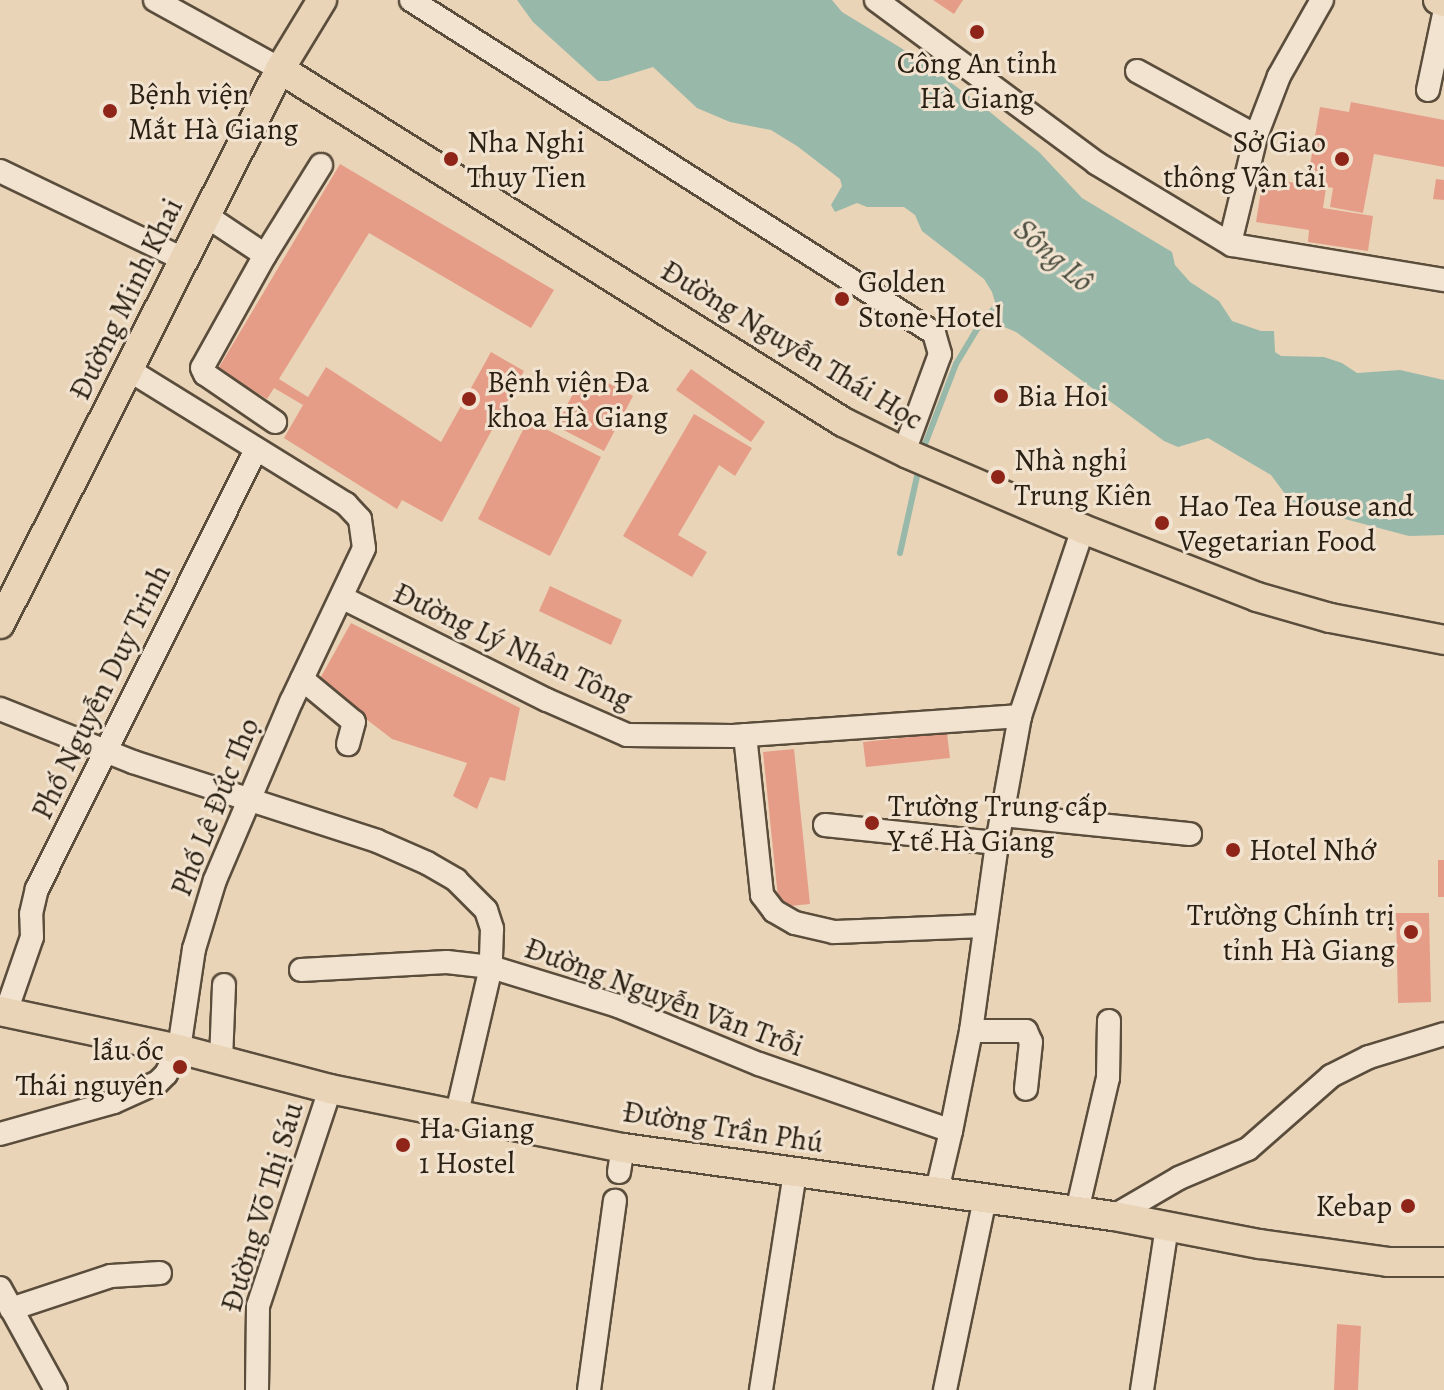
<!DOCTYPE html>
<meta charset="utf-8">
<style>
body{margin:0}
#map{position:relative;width:1444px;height:1390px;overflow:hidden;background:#ead4b7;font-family:Alegreya,serif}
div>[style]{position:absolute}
.water>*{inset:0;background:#98b8aa}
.stream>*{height:6px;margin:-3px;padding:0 3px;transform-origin:3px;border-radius:3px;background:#98b8aa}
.building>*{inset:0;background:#e59d88}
.roads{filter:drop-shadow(2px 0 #5a4d3c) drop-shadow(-2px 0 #5a4d3c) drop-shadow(0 2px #5a4d3c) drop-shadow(0 -2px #5a4d3c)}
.minor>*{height:22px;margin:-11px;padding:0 11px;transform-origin:11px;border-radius:11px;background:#f1e3d0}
.major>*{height:28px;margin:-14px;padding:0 14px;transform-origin:14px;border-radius:14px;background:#ead4b7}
.dots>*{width:22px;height:22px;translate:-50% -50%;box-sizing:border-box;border:4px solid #f1e3d0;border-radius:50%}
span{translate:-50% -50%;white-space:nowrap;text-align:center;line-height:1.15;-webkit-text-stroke:6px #f1e3d0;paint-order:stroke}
.poi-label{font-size:30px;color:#2a2013}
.left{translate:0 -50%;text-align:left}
.right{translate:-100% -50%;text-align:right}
.street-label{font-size:30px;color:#2a2013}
.water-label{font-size:32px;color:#4b4e40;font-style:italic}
</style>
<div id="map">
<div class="water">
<div style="clip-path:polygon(517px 0,832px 0,842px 12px,919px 59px,985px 108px,1040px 153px,1082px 198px,1172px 252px,1175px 265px,1190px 282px,1219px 301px,1232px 321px,1261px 331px,1274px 331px,1275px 352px,1281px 356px,1324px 357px,1342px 363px,1357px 373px,1400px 370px,1444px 380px,1444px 535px,1409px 536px,1311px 510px,1291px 502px,1271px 475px,1208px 438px,1178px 447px,1164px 441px,1016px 332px,1002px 326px,992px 292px,984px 279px,922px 231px,915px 215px,904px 207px,867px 207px,857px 203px,835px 212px,831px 205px,842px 186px,840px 179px,797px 146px,771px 130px,730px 122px,697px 108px,653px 67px,608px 81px,598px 81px,533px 22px)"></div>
</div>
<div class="stream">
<div style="left:922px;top:452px;width:94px;rotate:-68.9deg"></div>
<div style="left:956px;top:364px;width:41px;rotate:-59deg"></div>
<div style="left:977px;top:329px;width:33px;rotate:-50deg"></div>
<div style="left:900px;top:553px;width:88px;rotate:-77.5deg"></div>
</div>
<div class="building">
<div style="clip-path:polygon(933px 0,963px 0,954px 14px)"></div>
<div style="clip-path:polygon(1351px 102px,1444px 120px,1444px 167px,1374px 154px,1363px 213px,1330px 207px,1333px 188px,1307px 183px,1320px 107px,1349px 112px)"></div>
<div style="clip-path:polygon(340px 164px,554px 290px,531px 328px,369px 233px,279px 379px,308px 397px,326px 367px,441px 442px,491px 352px,524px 371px,442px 522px,402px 500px,397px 509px,284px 438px,303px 405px,274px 388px,267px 399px,218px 369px)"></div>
<div style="clip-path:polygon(1263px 178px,1326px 188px,1323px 208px,1373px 216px,1368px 251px,1308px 242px,1309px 230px,1256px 222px)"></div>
<div style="clip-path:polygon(1436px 179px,1444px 180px,1444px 200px,1433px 199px)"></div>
<div style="clip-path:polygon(691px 369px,765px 422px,751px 442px,676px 390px)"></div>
<div style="clip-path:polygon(585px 371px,633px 396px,604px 451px,556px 426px)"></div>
<div style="clip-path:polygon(694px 414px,752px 448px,735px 476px,719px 465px,678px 535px,707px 552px,692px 577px,623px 536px)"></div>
<div style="clip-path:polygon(528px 420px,601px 457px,550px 556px,478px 519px)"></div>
<div style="clip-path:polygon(550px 586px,622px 620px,611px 645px,539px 611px)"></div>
<div style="clip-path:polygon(351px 623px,520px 708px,505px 781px,490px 777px,477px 809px,453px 796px,467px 763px,392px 739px,318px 682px)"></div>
<div style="clip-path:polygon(947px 733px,950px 758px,866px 767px,863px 742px)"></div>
<div style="clip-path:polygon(794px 749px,810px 904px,779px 907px,763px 752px)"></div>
<div style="clip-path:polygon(1438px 860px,1444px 860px,1444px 897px,1438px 897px)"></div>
<div style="clip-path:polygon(1396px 913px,1429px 913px,1431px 1002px,1398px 1003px)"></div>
<div style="clip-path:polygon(1337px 1324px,1361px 1326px,1358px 1390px,1334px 1390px)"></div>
</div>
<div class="roads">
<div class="minor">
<div style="left:155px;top:0;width:143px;rotate:28.9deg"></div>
<div style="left:411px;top:0;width:620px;rotate:32.49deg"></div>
<div style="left:934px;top:333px;width:22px;rotate:74deg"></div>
<div style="left:940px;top:354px;width:104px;rotate:110.2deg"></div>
<div style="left:876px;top:0;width:274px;rotate:36.5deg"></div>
<div style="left:1096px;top:163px;width:159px;rotate:31.1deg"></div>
<div style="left:1232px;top:245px;width:215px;rotate:9.4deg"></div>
<div style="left:1137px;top:71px;width:136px;rotate:28.6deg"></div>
<div style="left:1256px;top:136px;width:64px;rotate:-69deg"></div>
<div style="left:1279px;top:76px;width:87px;rotate:-60.5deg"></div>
<div style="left:1428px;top:90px;width:78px;rotate:-78.1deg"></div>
<div style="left:0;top:171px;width:203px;rotate:25.7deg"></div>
<div style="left:205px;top:215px;width:72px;rotate:33.7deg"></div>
<div style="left:265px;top:255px;width:129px;rotate:119.1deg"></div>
<div style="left:202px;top:368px;width:7px;rotate:63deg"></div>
<div style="left:205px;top:374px;width:85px;rotate:34.4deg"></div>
<div style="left:1230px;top:243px;width:110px;rotate:-76.3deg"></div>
<div style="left:265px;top:255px;width:106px;rotate:-58.1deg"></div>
<div style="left:343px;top:598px;width:228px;rotate:26.6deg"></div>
<div style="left:547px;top:700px;width:87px;rotate:23.6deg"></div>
<div style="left:627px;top:735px;width:106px;rotate:0.5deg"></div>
<div style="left:733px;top:736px;width:288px;rotate:-4deg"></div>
<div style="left:302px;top:679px;width:67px;rotate:39.6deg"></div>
<div style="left:354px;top:722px;width:23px;rotate:105deg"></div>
<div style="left:0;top:709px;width:143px;rotate:21.7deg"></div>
<div style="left:133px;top:762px;width:256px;rotate:17.9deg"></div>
<div style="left:377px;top:841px;width:55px;rotate:23.7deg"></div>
<div style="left:427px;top:863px;width:34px;rotate:30deg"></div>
<div style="left:456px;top:880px;width:42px;rotate:45deg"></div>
<div style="left:486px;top:910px;width:20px;rotate:72deg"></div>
<div style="left:492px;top:929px;width:38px;rotate:92deg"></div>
<div style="left:491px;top:967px;width:133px;rotate:17.1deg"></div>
<div style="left:618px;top:1006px;width:152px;rotate:22.4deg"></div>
<div style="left:759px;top:1064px;width:203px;rotate:19.2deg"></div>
<div style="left:951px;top:1131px;width:61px;rotate:103.3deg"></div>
<div style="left:745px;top:735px;width:161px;rotate:83.9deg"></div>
<div style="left:762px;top:895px;width:20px;rotate:53deg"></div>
<div style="left:774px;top:911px;width:24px;rotate:30deg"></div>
<div style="left:795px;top:923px;width:40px;rotate:13deg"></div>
<div style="left:834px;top:932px;width:151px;rotate:-2.3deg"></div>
<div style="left:1002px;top:815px;width:189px;rotate:5.8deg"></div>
<div style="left:825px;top:825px;width:173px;rotate:6deg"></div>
<div style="left:301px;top:970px;width:146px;rotate:-3.1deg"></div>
<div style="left:447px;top:962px;width:44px;rotate:6.5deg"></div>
<div style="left:491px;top:967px;width:150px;rotate:103.1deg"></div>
<div style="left:6px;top:1012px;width:79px;rotate:-70.9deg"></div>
<div style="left:32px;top:937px;width:23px;rotate:-92deg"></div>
<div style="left:31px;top:914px;width:26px;rotate:-77deg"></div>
<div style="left:37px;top:889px;width:491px;rotate:-63.5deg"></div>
<div style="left:971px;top:1031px;width:55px"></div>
<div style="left:1026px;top:1031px;width:12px;rotate:66deg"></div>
<div style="left:1031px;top:1042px;width:47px;rotate:96.1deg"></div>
<div style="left:221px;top:1060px;width:75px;rotate:-87.7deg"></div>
<div style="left:951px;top:1131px;width:102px;rotate:-78.7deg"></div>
<div style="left:971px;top:1031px;width:190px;rotate:-82.1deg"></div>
<div style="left:997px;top:843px;width:129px;rotate:-79.7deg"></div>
<div style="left:1020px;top:716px;width:197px;rotate:-71.4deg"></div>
<div style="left:0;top:1134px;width:118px;rotate:-15.7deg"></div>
<div style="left:114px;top:1102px;width:48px;rotate:-24.4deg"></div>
<div style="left:158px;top:1082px;width:11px;rotate:-45deg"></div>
<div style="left:166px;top:1074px;width:28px;rotate:-63deg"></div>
<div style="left:179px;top:1049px;width:101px;rotate:-81.5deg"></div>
<div style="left:194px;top:949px;width:72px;rotate:-73.1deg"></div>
<div style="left:215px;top:880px;width:194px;rotate:-66.9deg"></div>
<div style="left:291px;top:702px;width:170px;rotate:-64.6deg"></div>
<div style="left:364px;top:548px;width:29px;rotate:-98deg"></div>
<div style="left:360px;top:519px;width:21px;rotate:-133deg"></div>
<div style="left:346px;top:504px;width:255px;rotate:-148.3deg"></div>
<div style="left:619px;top:1172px;width:24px;rotate:-81deg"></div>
<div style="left:1077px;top:1211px;width:137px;rotate:-76.9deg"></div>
<div style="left:1108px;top:1078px;width:57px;rotate:-89deg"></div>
<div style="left:1114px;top:1216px;width:75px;rotate:-30.3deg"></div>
<div style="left:1179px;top:1178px;width:75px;rotate:-22.8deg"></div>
<div style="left:1248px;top:1149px;width:111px;rotate:-41.3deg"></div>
<div style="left:1331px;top:1076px;width:42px;rotate:-26.6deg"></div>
<div style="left:1369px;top:1057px;width:78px;rotate:-17deg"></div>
<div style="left:0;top:1288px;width:116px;rotate:61.2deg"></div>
<div style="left:11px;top:1309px;width:105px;rotate:-18.3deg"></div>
<div style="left:111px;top:1276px;width:49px;rotate:-3.5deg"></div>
<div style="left:257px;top:1390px;width:84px;rotate:-89.3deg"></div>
<div style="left:258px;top:1306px;width:229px;rotate:-71.6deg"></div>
<div style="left:589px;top:1390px;width:191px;rotate:-82.2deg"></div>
<div style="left:761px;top:1390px;width:219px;rotate:-81.1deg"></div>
<div style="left:945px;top:1390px;width:196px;rotate:-78.2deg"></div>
<div style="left:1142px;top:1390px;width:166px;rotate:-81.3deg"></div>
</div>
<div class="major">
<div style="left:1438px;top:0;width:6px;rotate:18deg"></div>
<div style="left:280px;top:69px;width:665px;rotate:32.09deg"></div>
<div style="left:843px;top:422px;width:72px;rotate:26.2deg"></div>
<div style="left:908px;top:454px;width:190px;rotate:23.2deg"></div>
<div style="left:1083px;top:529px;width:187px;rotate:21.3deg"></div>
<div style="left:1257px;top:597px;width:76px;rotate:16deg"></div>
<div style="left:1330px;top:618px;width:116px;rotate:10.9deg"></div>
<div style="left:0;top:624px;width:622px;rotate:-63.23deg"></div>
<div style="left:280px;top:69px;width:81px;rotate:-58.7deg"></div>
<div style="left:0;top:1011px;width:183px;rotate:12deg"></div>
<div style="left:179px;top:1049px;width:156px;rotate:14.8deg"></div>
<div style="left:330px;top:1089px;width:299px;rotate:11.4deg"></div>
<div style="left:623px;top:1148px;width:496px;rotate:7.9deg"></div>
<div style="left:1114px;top:1216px;width:149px;rotate:10.9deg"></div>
<div style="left:1260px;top:1244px;width:129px;rotate:8deg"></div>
<div style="left:1388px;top:1262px;width:56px"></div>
</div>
</div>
<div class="dots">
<div style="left:977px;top:32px;background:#8f2418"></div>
<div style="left:110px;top:111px;background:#8f2418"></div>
<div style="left:451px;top:159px;background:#8f2418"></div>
<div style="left:1342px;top:159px;background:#8f2418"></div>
<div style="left:842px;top:299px;background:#8f2418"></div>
<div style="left:1001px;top:396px;background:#8f2418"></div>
<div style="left:469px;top:399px;background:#8f2418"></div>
<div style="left:998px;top:477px;background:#8f2418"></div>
<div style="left:1162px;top:523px;background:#8f2418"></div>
<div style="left:872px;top:823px;background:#8f2418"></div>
<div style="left:1233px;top:850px;background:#8f2418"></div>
<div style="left:1411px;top:932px;background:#8f2418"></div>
<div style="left:180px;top:1067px;background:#8f2418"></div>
<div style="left:403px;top:1145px;background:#8f2418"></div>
<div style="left:1408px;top:1206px;background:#8f2418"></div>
</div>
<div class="poi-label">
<span style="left:977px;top:80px">Công An tỉnh<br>Hà Giang</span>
<span class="left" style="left:128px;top:111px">Bệnh viện<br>Mắt Hà Giang</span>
<span class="left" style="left:467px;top:159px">Nha Nghi<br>Thuy Tien</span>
<span class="right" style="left:1326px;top:159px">Sở Giao<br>thông Vận tải</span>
<span class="left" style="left:858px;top:299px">Golden<br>Stone Hotel</span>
<span class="left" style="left:487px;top:399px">Bệnh viện Đa<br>khoa Hà Giang</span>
<span class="left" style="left:1017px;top:396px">Bia Hoi</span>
<span class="left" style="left:1014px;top:477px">Nhà nghỉ<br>Trung Kiên</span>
<span class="left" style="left:1178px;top:523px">Hao Tea House and<br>Vegetarian Food</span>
<span class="left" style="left:888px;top:823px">Trường Trung cấp<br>Y tế Hà Giang</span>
<span class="left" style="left:1249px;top:850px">Hotel Nhớ</span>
<span class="right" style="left:1395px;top:932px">Trường Chính trị<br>tỉnh Hà Giang</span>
<span class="right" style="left:164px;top:1067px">lẩu ốc<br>Thái nguyên</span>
<span class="left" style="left:419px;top:1145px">Ha Giang<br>1 Hostel</span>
<span class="right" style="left:1392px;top:1206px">Kebap</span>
</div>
<div class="street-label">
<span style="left:126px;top:299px;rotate:-64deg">Đường Minh Khai</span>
<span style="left:792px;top:345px;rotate:31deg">Đường Nguyễn Thái Học</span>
<span style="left:513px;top:646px;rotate:25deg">Đường Lý Nhân Tông</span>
<span style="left:101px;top:692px;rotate:-64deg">Phố Nguyễn Duy Trinh</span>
<span style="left:215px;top:807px;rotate:-68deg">Phố Lê Đức Thọ</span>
<span style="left:664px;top:997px;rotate:20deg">Đường Nguyễn Văn Trỗi</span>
<span style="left:723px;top:1127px;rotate:9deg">Đường Trần Phú</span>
<span style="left:262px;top:1207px;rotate:-73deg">Đường Võ Thị Sáu</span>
</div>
<div class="water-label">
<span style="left:1054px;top:255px;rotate:41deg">Sông Lô</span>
</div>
</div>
